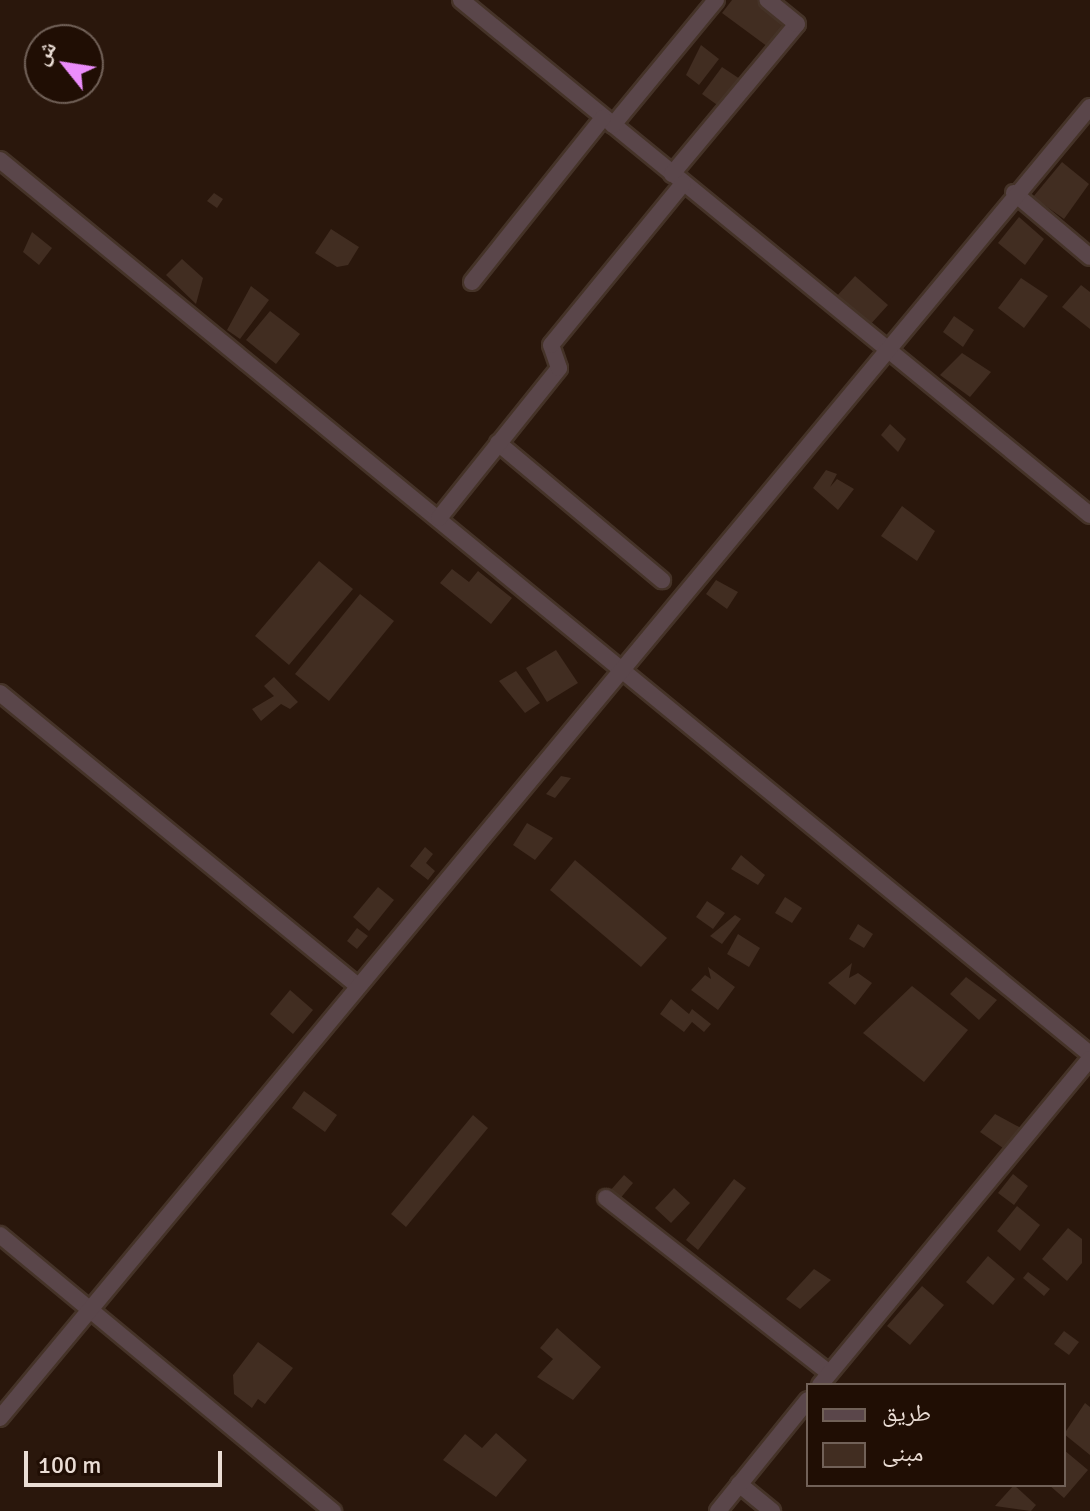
<!DOCTYPE html>
<meta charset="utf-8">
<style>
body{margin:0}
#map{position:relative;width:1090px;height:1511px;overflow:hidden;background:#2a170c;font-family:Signika,"Noto Naskh Arabic",sans-serif}
div>[style]{position:absolute}
.building>*{inset:0;background:#412d21}
.roads{filter:drop-shadow(2px 0 #453328) drop-shadow(-2px 0 #453328) drop-shadow(0 2px #453328) drop-shadow(0 -2px #453328)}
.street>*{height:16px;margin:-8px;padding:0 8px;transform-origin:8px;border-radius:8px;background:#5a464a}
span{translate:-50% -50%;white-space:nowrap;text-align:center;line-height:1.15;-webkit-text-stroke:8px #200e04;paint-order:stroke}
.legend{position:absolute;left:806px;top:1383px;width:260px;height:104px;box-sizing:border-box;background:#200e04;border:2px solid #716158;margin:0;padding:10px 14px;list-style:none;font-size:24px;color:#eaddd5}
.legend li{display:flex;align-items:center;gap:16px;height:40px}
.legend b{width:40px;border:2px solid #716158}
.north{position:absolute;left:24px;top:24px;width:80px;height:80px;box-sizing:border-box;background:#200e04;border:2px solid #716158;border-radius:50%;rotate:300deg;font-size:22px;font-weight:700;line-height:32px;text-align:center;color:#eaddd5}
.north::after{content:'';display:block;margin:auto;width:28px;height:36px;background:#eb8dfb;clip-path:polygon(50% 0,100% 100%,50% 72%,0 100%)}
.scale{position:absolute;left:24px;top:1451px;width:198px;height:36px;box-sizing:border-box;border:4px solid #eaddd5;border-top:0;padding-left:10px;font-size:24px;line-height:28px;white-space:nowrap;color:#eaddd5;-webkit-text-stroke:6px #200e04;paint-order:stroke}
</style>
<div id="map">
<div class="building">
<div style="clip-path:polygon(732px 0,759px 0,787px 21px,768px 47px,722px 13px)"></div>
<div style="clip-path:polygon(701px 45px,719px 59px,699px 85px,686px 75px)"></div>
<div style="clip-path:polygon(722px 67px,740px 79px,720px 107px,702px 94px)"></div>
<div style="clip-path:polygon(1062px 162px,1089px 184px,1064px 219px,1033px 197px)"></div>
<div style="clip-path:polygon(214px 193px,223px 199px,217px 208px,207px 201px)"></div>
<div style="clip-path:polygon(1019px 217px,1044px 239px,1025px 265px,998px 243px)"></div>
<div style="clip-path:polygon(331px 229px,359px 247px,348px 265px,337px 267px,315px 253px)"></div>
<div style="clip-path:polygon(32px 232px,52px 248px,39px 265px,23px 252px)"></div>
<div style="clip-path:polygon(182px 259px,203px 278px,196px 304px,166px 275px)"></div>
<div style="clip-path:polygon(855px 276px,888px 305px,869px 326px,836px 297px)"></div>
<div style="clip-path:polygon(1021px 278px,1048px 296px,1024px 328px,998px 308px)"></div>
<div style="clip-path:polygon(1081px 285px,1090px 292px,1090px 329px,1062px 307px)"></div>
<div style="clip-path:polygon(251px 286px,269px 300px,240px 339px,227px 330px)"></div>
<div style="clip-path:polygon(270px 311px,300px 334px,276px 364px,246px 340px)"></div>
<div style="clip-path:polygon(954px 316px,974px 330px,963px 347px,943px 332px)"></div>
<div style="clip-path:polygon(962px 353px,991px 372px,970px 397px,940px 375px)"></div>
<div style="clip-path:polygon(890px 424px,906px 439px,898px 452px,881px 435px)"></div>
<div style="clip-path:polygon(826px 470px,837px 474px,830px 487px,837px 479px,854px 489px,838px 510px,813px 488px)"></div>
<div style="clip-path:polygon(902px 506px,935px 531px,917px 561px,881px 536px)"></div>
<div style="clip-path:polygon(319px 561px,353px 589px,289px 665px,255px 636px)"></div>
<div style="clip-path:polygon(452px 569px,469px 582px,478px 571px,512px 598px,491px 624px,440px 583px)"></div>
<div style="clip-path:polygon(716px 580px,738px 592px,727px 609px,706px 594px)"></div>
<div style="clip-path:polygon(360px 594px,394px 621px,329px 701px,295px 674px)"></div>
<div style="clip-path:polygon(556px 650px,578px 683px,547px 702px,526px 668px)"></div>
<div style="clip-path:polygon(516px 671px,540px 703px,525px 713px,499px 681px)"></div>
<div style="clip-path:polygon(274px 677px,298px 702px,290px 709px,281px 704px,261px 721px,252px 709px,274px 696px,264px 686px)"></div>
<div style="clip-path:polygon(561px 776px,571px 778px,555px 798px,546px 794px)"></div>
<div style="clip-path:polygon(527px 823px,553px 838px,535px 860px,513px 845px)"></div>
<div style="clip-path:polygon(425px 847px,433px 854px,426px 863px,435px 871px,428px 880px,410px 866px)"></div>
<div style="clip-path:polygon(741px 855px,765px 875px,758px 885px,731px 869px)"></div>
<div style="clip-path:polygon(575px 860px,667px 938px,641px 967px,550px 890px)"></div>
<div style="clip-path:polygon(378px 887px,394px 900px,369px 931px,353px 917px)"></div>
<div style="clip-path:polygon(785px 897px,802px 908px,792px 923px,775px 913px)"></div>
<div style="clip-path:polygon(707px 901px,725px 913px,713px 929px,696px 917px)"></div>
<div style="clip-path:polygon(735px 915px,741px 919px,722px 944px,710px 936px)"></div>
<div style="clip-path:polygon(858px 924px,873px 934px,864px 948px,849px 939px)"></div>
<div style="clip-path:polygon(357px 928px,368px 936px,357px 949px,347px 941px)"></div>
<div style="clip-path:polygon(738px 934px,760px 948px,749px 967px,727px 954px)"></div>
<div style="clip-path:polygon(852px 963px,849px 978px,858px 973px,872px 983px,855px 1005px,828px 983px)"></div>
<div style="clip-path:polygon(708px 967px,735px 987px,718px 1010px,691px 990px,705px 975px,711px 979px)"></div>
<div style="clip-path:polygon(966px 977px,997px 1000px,979px 1020px,950px 994px)"></div>
<div style="clip-path:polygon(912px 986px,968px 1030px,924px 1082px,863px 1033px)"></div>
<div style="clip-path:polygon(290px 990px,313px 1010px,293px 1034px,270px 1014px)"></div>
<div style="clip-path:polygon(671px 999px,689px 1014px,692px 1009px,711px 1024px,704px 1032px,692px 1022px,684px 1032px,660px 1014px)"></div>
<div style="clip-path:polygon(304px 1091px,337px 1115px,325px 1132px,292px 1108px)"></div>
<div style="clip-path:polygon(995px 1114px,1021px 1128px,1003px 1148px,980px 1132px)"></div>
<div style="clip-path:polygon(473px 1115px,488px 1128px,406px 1227px,391px 1214px)"></div>
<div style="clip-path:polygon(1013px 1174px,1028px 1186px,1014px 1205px,998px 1193px)"></div>
<div style="clip-path:polygon(624px 1175px,633px 1183px,619px 1200px,609px 1192px)"></div>
<div style="clip-path:polygon(734px 1179px,746px 1188px,698px 1250px,686px 1240px)"></div>
<div style="clip-path:polygon(674px 1188px,690px 1203px,671px 1223px,655px 1208px)"></div>
<div style="clip-path:polygon(1017px 1206px,1040px 1225px,1020px 1251px,997px 1231px)"></div>
<div style="clip-path:polygon(1068px 1228px,1082px 1239px,1082px 1263px,1067px 1281px,1042px 1259px)"></div>
<div style="clip-path:polygon(988px 1256px,1015px 1279px,993px 1305px,966px 1282px)"></div>
<div style="clip-path:polygon(814px 1269px,831px 1280px,800px 1309px,786px 1299px)"></div>
<div style="clip-path:polygon(1028px 1272px,1050px 1289px,1044px 1296px,1023px 1278px)"></div>
<div style="clip-path:polygon(922px 1286px,944px 1305px,910px 1345px,887px 1326px)"></div>
<div style="clip-path:polygon(557px 1328px,601px 1367px,573px 1400px,537px 1377px,553px 1359px,540px 1348px)"></div>
<div style="clip-path:polygon(1064px 1331px,1079px 1342px,1069px 1355px,1054px 1344px)"></div>
<div style="clip-path:polygon(258px 1342px,293px 1368px,265px 1404px,258px 1399px,252px 1408px,234px 1394px,233px 1375px)"></div>
<div style="clip-path:polygon(1085px 1403px,1090px 1407px,1090px 1455px,1064px 1434px)"></div>
<div style="clip-path:polygon(496px 1433px,527px 1460px,496px 1497px,443px 1460px,465px 1434px,482px 1448px)"></div>
<div style="clip-path:polygon(1064px 1450px,1088px 1470px,1064px 1498px,1049px 1485px,1064px 1485px)"></div>
<div style="clip-path:polygon(1014px 1485px,1036px 1505px,1031px 1511px,995px 1506px)"></div>
</div>
<div class="roads">
<div class="street">
<div style="left:461px;top:0;width:813px;rotate:39.31deg"></div>
<div style="left:613px;top:125px;width:162px;rotate:-50.5deg"></div>
<div style="left:0;top:160px;width:1410px;rotate:39.36deg"></div>
<div style="left:672px;top:174px;width:195px;rotate:-50.2deg"></div>
<div style="left:797px;top:24px;width:38px;rotate:-141deg"></div>
<div style="left:1014px;top:193px;width:99px;rotate:40.1deg"></div>
<div style="left:472px;top:282px;width:210px;rotate:-51.4deg"></div>
<div style="left:498px;top:443px;width:214px;rotate:39.9deg"></div>
<div style="left:439px;top:518px;width:192px;rotate:-51.3deg"></div>
<div style="left:559px;top:368px;width:24px;rotate:-109deg"></div>
<div style="left:551px;top:345px;width:208px;rotate:-50.7deg"></div>
<div style="left:0;top:693px;width:460px;rotate:39.3deg"></div>
<div style="left:606px;top:1198px;width:283px;rotate:38.1deg"></div>
<div style="left:0;top:1235px;width:433px;rotate:39.7deg"></div>
<div style="left:820px;top:1385px;width:423px;rotate:-50.4deg"></div>
<div style="left:0;top:1418px;width:1705px;rotate:-50.26deg"></div>
<div style="left:739px;top:1484px;width:43px;rotate:39.3deg"></div>
<div style="left:718px;top:1511px;width:143px;rotate:-51deg"></div>
</div>
</div>
<ul class="legend">
<li><b style="height:10px;background:#5a464a"></b>طريق</li>
<li><b style="height:22px;background:#412d21"></b>مبنى</li>
</ul>
<div class="north">ش</div>
<div class="scale">100 m</div>
</div>
